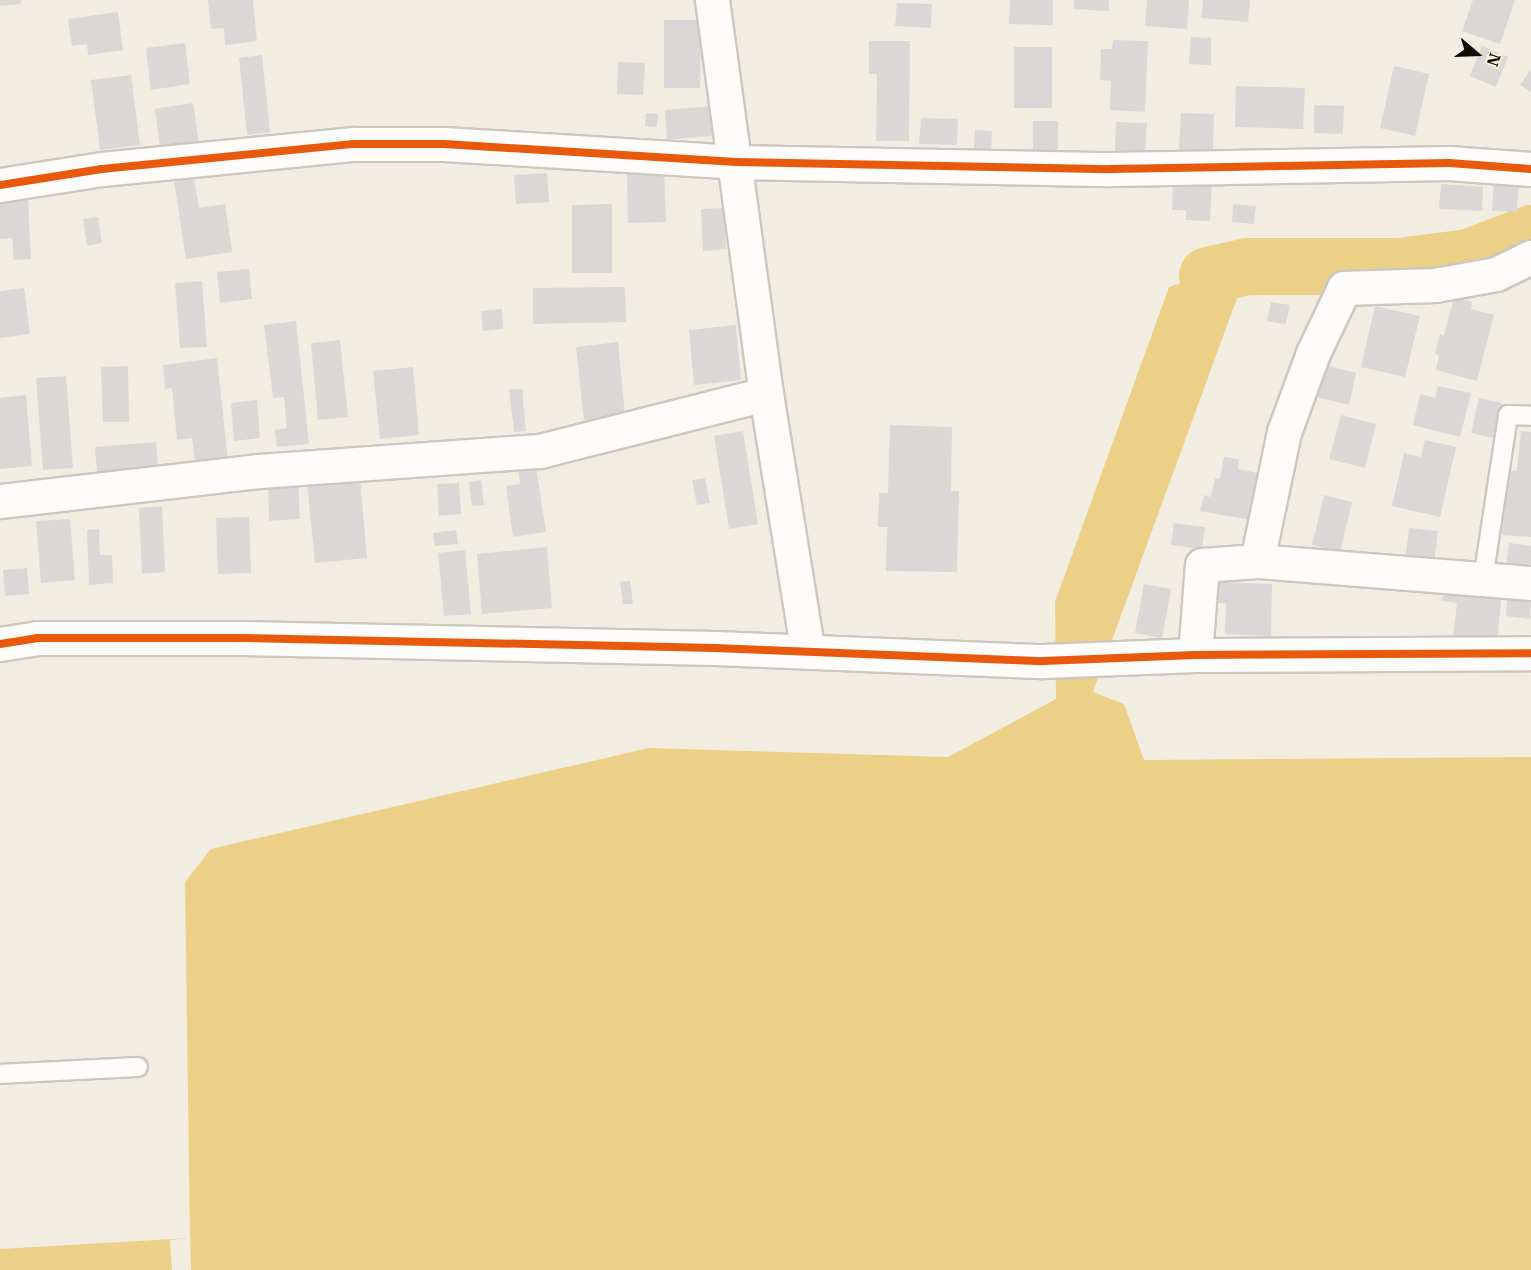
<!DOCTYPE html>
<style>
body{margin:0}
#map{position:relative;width:1531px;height:1270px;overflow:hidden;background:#f2ede1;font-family:"IBM Plex Serif",serif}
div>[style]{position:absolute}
.water>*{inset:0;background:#ecd088}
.pier>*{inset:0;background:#f2ede1}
.river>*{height:57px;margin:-28.5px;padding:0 28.5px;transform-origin:28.5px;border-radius:28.5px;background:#ecd088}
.building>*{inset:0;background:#dad7d7}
.roads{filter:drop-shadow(2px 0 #cdc8bf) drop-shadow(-2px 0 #cdc8bf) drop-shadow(0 2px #cdc8bf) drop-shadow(0 -2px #cdc8bf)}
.service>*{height:18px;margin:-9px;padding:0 9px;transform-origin:9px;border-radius:9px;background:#fdfcfa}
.minor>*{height:33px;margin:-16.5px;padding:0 16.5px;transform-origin:16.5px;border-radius:16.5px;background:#fdfcfa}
.cycleway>*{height:8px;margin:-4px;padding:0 4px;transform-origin:4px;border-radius:4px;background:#e8590c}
span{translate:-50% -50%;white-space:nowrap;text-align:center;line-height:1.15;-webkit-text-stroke:5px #faf0d9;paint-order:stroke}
.north{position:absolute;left:1447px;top:24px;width:60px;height:60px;-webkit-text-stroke:4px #faf0d9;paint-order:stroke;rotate:109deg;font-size:16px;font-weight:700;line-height:24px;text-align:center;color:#0f0c05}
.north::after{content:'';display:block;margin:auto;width:21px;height:27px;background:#0f0c05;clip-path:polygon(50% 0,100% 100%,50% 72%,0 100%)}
</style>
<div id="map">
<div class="water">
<div style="clip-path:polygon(1207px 275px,1240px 290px,1093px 692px,1124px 704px,1144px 760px,1531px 757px,1531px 1270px,0 1270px,0 1249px,190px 1238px,185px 882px,211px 849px,649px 748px,948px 757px,1056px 699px,1055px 602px,1169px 287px)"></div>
</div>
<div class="pier">
<div style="clip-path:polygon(190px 1238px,191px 1270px,172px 1270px,170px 1240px)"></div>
</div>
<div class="river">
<div style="left:1207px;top:275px;width:41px;rotate:-12.7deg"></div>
<div style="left:1247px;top:266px;width:152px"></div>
<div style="left:1399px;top:266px;width:70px;rotate:-7.4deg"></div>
<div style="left:1468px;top:257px;width:67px;rotate:-20.9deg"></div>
</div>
<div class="building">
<div style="clip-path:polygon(0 0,21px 0,21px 4px,0 6px)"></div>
<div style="clip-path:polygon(208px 0,253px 0,257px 41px,225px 45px,224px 28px,211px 29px)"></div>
<div style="clip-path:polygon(1010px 0,1053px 0,1053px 25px,1009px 24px)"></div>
<div style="clip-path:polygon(1074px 0,1109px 0,1109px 11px,1074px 9px)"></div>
<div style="clip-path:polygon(1147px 0,1189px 0,1187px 29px,1145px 26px)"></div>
<div style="clip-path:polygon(1203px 0,1250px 0,1248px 22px,1201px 18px)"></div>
<div style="clip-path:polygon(1473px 0,1515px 0,1500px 44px,1462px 31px)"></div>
<div style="clip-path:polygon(897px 3px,932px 4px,931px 28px,895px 26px)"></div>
<div style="clip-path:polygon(118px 12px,123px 50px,88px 55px,87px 44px,72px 46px,68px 19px)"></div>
<div style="clip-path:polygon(664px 20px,701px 20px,700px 88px,664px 88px)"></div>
<div style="clip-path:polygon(1191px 37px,1211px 38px,1211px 65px,1189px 64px)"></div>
<div style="clip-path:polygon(1113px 40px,1148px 41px,1145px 112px,1110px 110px,1111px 81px,1100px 80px,1101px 49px,1112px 49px)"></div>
<div style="clip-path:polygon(869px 41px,910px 41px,909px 141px,876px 141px,877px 74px,869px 74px)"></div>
<div style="clip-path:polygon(185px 43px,190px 84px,151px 90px,146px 48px)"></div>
<div style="clip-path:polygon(1482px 46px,1508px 57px,1496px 87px,1470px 76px)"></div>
<div style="clip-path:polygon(1014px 47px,1052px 47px,1052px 108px,1014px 108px)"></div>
<div style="clip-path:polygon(262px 55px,270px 132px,247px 135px,239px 58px)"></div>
<div style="clip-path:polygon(618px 62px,645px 63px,643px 95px,617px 94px)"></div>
<div style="clip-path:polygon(1394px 66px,1429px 74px,1415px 136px,1380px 128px)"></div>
<div style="clip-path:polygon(1531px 69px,1531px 92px,1520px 85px)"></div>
<div style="clip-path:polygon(131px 75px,140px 145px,100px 150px,91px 80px)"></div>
<div style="clip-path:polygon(1236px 86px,1305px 88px,1303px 129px,1235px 127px)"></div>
<div style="clip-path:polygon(193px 103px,199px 143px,160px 148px,155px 109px)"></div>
<div style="clip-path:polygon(1314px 105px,1344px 106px,1343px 134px,1314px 133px)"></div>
<div style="clip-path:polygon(711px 106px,712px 136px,667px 140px,665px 110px)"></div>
<div style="clip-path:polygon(646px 113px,658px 114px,657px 127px,645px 126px)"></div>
<div style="clip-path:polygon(1181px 113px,1214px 114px,1213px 150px,1179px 149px)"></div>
<div style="clip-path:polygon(921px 118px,958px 119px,957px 145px,919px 144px)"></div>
<div style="clip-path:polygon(1033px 121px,1058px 121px,1058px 153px,1033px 153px)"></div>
<div style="clip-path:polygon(1116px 122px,1147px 123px,1145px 153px,1115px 152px)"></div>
<div style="clip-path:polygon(975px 130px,992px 131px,991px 152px,974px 151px)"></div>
<div style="clip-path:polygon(664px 169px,666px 222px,628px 223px,627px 171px)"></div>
<div style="clip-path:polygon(547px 173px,549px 202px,516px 204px,514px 175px)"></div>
<div style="clip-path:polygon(194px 177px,199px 208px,225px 204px,232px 252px,186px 259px,174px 180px)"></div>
<div style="clip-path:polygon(1173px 180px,1212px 181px,1210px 221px,1186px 220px,1186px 210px,1172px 210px)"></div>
<div style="clip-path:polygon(1494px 180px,1519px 182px,1517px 212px,1492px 211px)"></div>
<div style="clip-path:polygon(1441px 184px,1483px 187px,1482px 211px,1439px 209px)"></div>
<div style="clip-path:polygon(28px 198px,31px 259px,14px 260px,12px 238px,0 239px,0 200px)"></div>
<div style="clip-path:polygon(612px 204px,612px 273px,572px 273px,572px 205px)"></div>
<div style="clip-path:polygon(1233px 204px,1256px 206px,1254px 224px,1232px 222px)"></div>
<div style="clip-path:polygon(724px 208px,726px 249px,703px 251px,701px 209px)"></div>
<div style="clip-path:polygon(98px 217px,102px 243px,87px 246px,83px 219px)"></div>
<div style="clip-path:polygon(249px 269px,252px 299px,220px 303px,217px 272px)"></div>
<div style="clip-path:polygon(202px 281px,207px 347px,180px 348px,175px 283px)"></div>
<div style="clip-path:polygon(625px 287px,626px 322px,533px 324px,533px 288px)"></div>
<div style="clip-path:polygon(24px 288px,30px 334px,0 338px,0 291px)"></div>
<div style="clip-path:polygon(1454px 297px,1472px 302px,1471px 309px,1494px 315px,1477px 381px,1436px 370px,1439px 355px,1435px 354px,1440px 334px,1444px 336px)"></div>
<div style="clip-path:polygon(1271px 302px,1290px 305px,1286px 324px,1267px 321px)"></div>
<div style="clip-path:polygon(1375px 306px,1420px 316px,1405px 377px,1361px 367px)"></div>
<div style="clip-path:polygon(502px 309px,503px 329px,483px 331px,481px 311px)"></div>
<div style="clip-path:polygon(296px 321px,309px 444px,277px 447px,275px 430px,287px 428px,284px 397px,273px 398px,264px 325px)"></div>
<div style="clip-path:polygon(736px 325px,741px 380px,694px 385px,689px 330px)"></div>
<div style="clip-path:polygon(340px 340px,348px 417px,318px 420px,311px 343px)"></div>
<div style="clip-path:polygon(618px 342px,625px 415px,584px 420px,576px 347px)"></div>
<div style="clip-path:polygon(217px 358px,228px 461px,195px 465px,192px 438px,177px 440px,172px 388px,165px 389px,163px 365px)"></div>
<div style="clip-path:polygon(1321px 364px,1356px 373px,1349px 405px,1313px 396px)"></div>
<div style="clip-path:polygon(128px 366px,129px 422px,103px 422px,101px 367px)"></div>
<div style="clip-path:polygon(413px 367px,419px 435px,380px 439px,373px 371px)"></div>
<div style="clip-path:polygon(66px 376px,73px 468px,43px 470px,36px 378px)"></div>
<div style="clip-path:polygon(1438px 386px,1471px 393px,1460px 437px,1413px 425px,1420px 394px,1435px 398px)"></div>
<div style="clip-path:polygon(522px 389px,526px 431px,514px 432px,509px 390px)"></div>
<div style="clip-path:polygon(26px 395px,32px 466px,0 469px,0 398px)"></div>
<div style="clip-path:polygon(1479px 398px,1502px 403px,1494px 438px,1471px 433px)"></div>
<div style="clip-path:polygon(257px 400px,260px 438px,234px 441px,231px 403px)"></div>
<div style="clip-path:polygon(1341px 415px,1376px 424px,1365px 468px,1329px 459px)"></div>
<div style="clip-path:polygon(890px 425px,952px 427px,951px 491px,959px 491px,957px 572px,886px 571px,887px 527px,878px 527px,879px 493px,888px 493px)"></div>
<div style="clip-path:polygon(743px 431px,758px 524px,729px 529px,714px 436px)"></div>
<div style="clip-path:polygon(1521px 431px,1531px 432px,1531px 537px,1502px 535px,1508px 471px,1517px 471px)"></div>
<div style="clip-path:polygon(1425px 440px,1456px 447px,1440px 517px,1392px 506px,1404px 453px,1421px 457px)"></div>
<div style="clip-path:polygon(156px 442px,158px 466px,97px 472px,95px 447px)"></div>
<div style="clip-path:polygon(1224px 457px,1239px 459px,1238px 469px,1258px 473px,1250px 520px,1200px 511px,1204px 495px,1211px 497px,1215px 478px,1220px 479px)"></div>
<div style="clip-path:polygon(536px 467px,546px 532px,513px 537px,506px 486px,520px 484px,518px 470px)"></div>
<div style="clip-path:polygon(705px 478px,710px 503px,697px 505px,692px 480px)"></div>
<div style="clip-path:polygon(360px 479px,367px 558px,315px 563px,307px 483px)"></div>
<div style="clip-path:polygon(481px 480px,484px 505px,472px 506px,469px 482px)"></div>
<div style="clip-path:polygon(298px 481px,300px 519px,269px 521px,268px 482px)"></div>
<div style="clip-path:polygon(459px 483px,461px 514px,439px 516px,437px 484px)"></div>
<div style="clip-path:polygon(1324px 495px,1352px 502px,1340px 552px,1312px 545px)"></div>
<div style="clip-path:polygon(162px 506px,165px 572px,142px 574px,139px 508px)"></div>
<div style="clip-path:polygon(249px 517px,251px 573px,218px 574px,216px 518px)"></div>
<div style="clip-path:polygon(70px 519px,75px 580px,41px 583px,36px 521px)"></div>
<div style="clip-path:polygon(1174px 523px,1205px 527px,1202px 549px,1171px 545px)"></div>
<div style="clip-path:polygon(1409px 528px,1438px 531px,1434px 564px,1405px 561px)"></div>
<div style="clip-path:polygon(99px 529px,100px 555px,112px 555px,113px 583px,89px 585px,87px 530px)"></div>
<div style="clip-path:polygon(456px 530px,458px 544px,435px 546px,433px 533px)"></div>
<div style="clip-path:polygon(1509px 543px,1531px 546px,1531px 572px,1506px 569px)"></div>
<div style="clip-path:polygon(547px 547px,552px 608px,482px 614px,477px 554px)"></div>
<div style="clip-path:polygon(465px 550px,471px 614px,444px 616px,438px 553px)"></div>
<div style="clip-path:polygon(27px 568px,29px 594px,5px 596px,3px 570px)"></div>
<div style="clip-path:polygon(630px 581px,633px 604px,623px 604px,620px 582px)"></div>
<div style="clip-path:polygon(1218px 582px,1272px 584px,1271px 636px,1225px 634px,1226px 603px,1217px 603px)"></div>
<div style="clip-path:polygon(1144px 584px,1171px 589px,1162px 638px,1135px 633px)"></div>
<div style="clip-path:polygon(1444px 585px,1502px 591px,1497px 643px,1453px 638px,1457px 603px,1442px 601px)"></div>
<div style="clip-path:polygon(1507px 599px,1531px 601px,1530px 619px,1506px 616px)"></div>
</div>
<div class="roads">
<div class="service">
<div style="left:1483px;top:579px;width:166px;rotate:-81.3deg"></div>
<div style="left:1508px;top:415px;width:23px;rotate:2deg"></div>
<div style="left:0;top:1074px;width:138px;rotate:-2.9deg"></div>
</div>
<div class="minor">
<div style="left:712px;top:0;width:398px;rotate:82.2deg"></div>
<div style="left:766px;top:394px;width:261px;rotate:80.8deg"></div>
<div style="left:0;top:185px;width:103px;rotate:-8.9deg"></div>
<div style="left:102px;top:169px;width:253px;rotate:-5.7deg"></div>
<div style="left:354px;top:144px;width:90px"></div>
<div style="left:444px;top:144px;width:293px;rotate:3.5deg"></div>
<div style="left:736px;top:162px;width:375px;rotate:1.1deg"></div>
<div style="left:1111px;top:169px;width:338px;rotate:-1deg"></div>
<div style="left:1449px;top:163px;width:82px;rotate:4.2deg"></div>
<div style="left:0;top:501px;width:260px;rotate:-6.6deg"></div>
<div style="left:258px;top:471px;width:283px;rotate:-4.1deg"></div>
<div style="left:540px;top:451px;width:233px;rotate:-14.2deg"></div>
<div style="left:1257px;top:561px;width:275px;rotate:4.6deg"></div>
<div style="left:0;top:644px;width:37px;rotate:-9deg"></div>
<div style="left:37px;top:638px;width:206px"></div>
<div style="left:243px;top:638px;width:472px;rotate:1.2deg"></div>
<div style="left:715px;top:648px;width:328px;rotate:2.3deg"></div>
<div style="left:1043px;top:661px;width:152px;rotate:-2.3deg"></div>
<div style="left:1195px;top:655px;width:336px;rotate:-0.3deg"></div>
<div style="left:1195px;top:655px;width:90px;rotate:-85.6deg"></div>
<div style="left:1202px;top:565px;width:55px;rotate:-4.2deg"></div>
<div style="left:1257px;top:561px;width:132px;rotate:-78.2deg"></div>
<div style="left:1284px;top:432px;width:84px;rotate:-69.8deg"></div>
<div style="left:1313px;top:353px;width:72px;rotate:-64.5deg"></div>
<div style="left:1344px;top:288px;width:91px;rotate:-1.9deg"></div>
<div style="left:1435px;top:285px;width:62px;rotate:-10.2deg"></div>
<div style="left:1496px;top:274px;width:39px;rotate:-26deg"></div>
</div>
</div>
<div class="cycleway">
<div style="left:0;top:185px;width:103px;rotate:-8.9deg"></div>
<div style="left:102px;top:169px;width:253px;rotate:-5.7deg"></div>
<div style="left:354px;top:144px;width:90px"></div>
<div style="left:444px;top:144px;width:293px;rotate:3.5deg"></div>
<div style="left:736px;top:162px;width:375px;rotate:1.1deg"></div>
<div style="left:1111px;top:169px;width:338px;rotate:-1deg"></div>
<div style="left:1449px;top:163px;width:82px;rotate:4.2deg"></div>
<div style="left:0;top:644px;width:37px;rotate:-9deg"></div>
<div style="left:37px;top:638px;width:206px"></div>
<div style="left:243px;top:638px;width:472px;rotate:1.2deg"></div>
<div style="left:715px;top:648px;width:328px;rotate:2.3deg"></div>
<div style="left:1043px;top:661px;width:152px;rotate:-2.3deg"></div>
<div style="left:1195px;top:655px;width:336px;rotate:-0.3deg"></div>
</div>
<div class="north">N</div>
</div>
